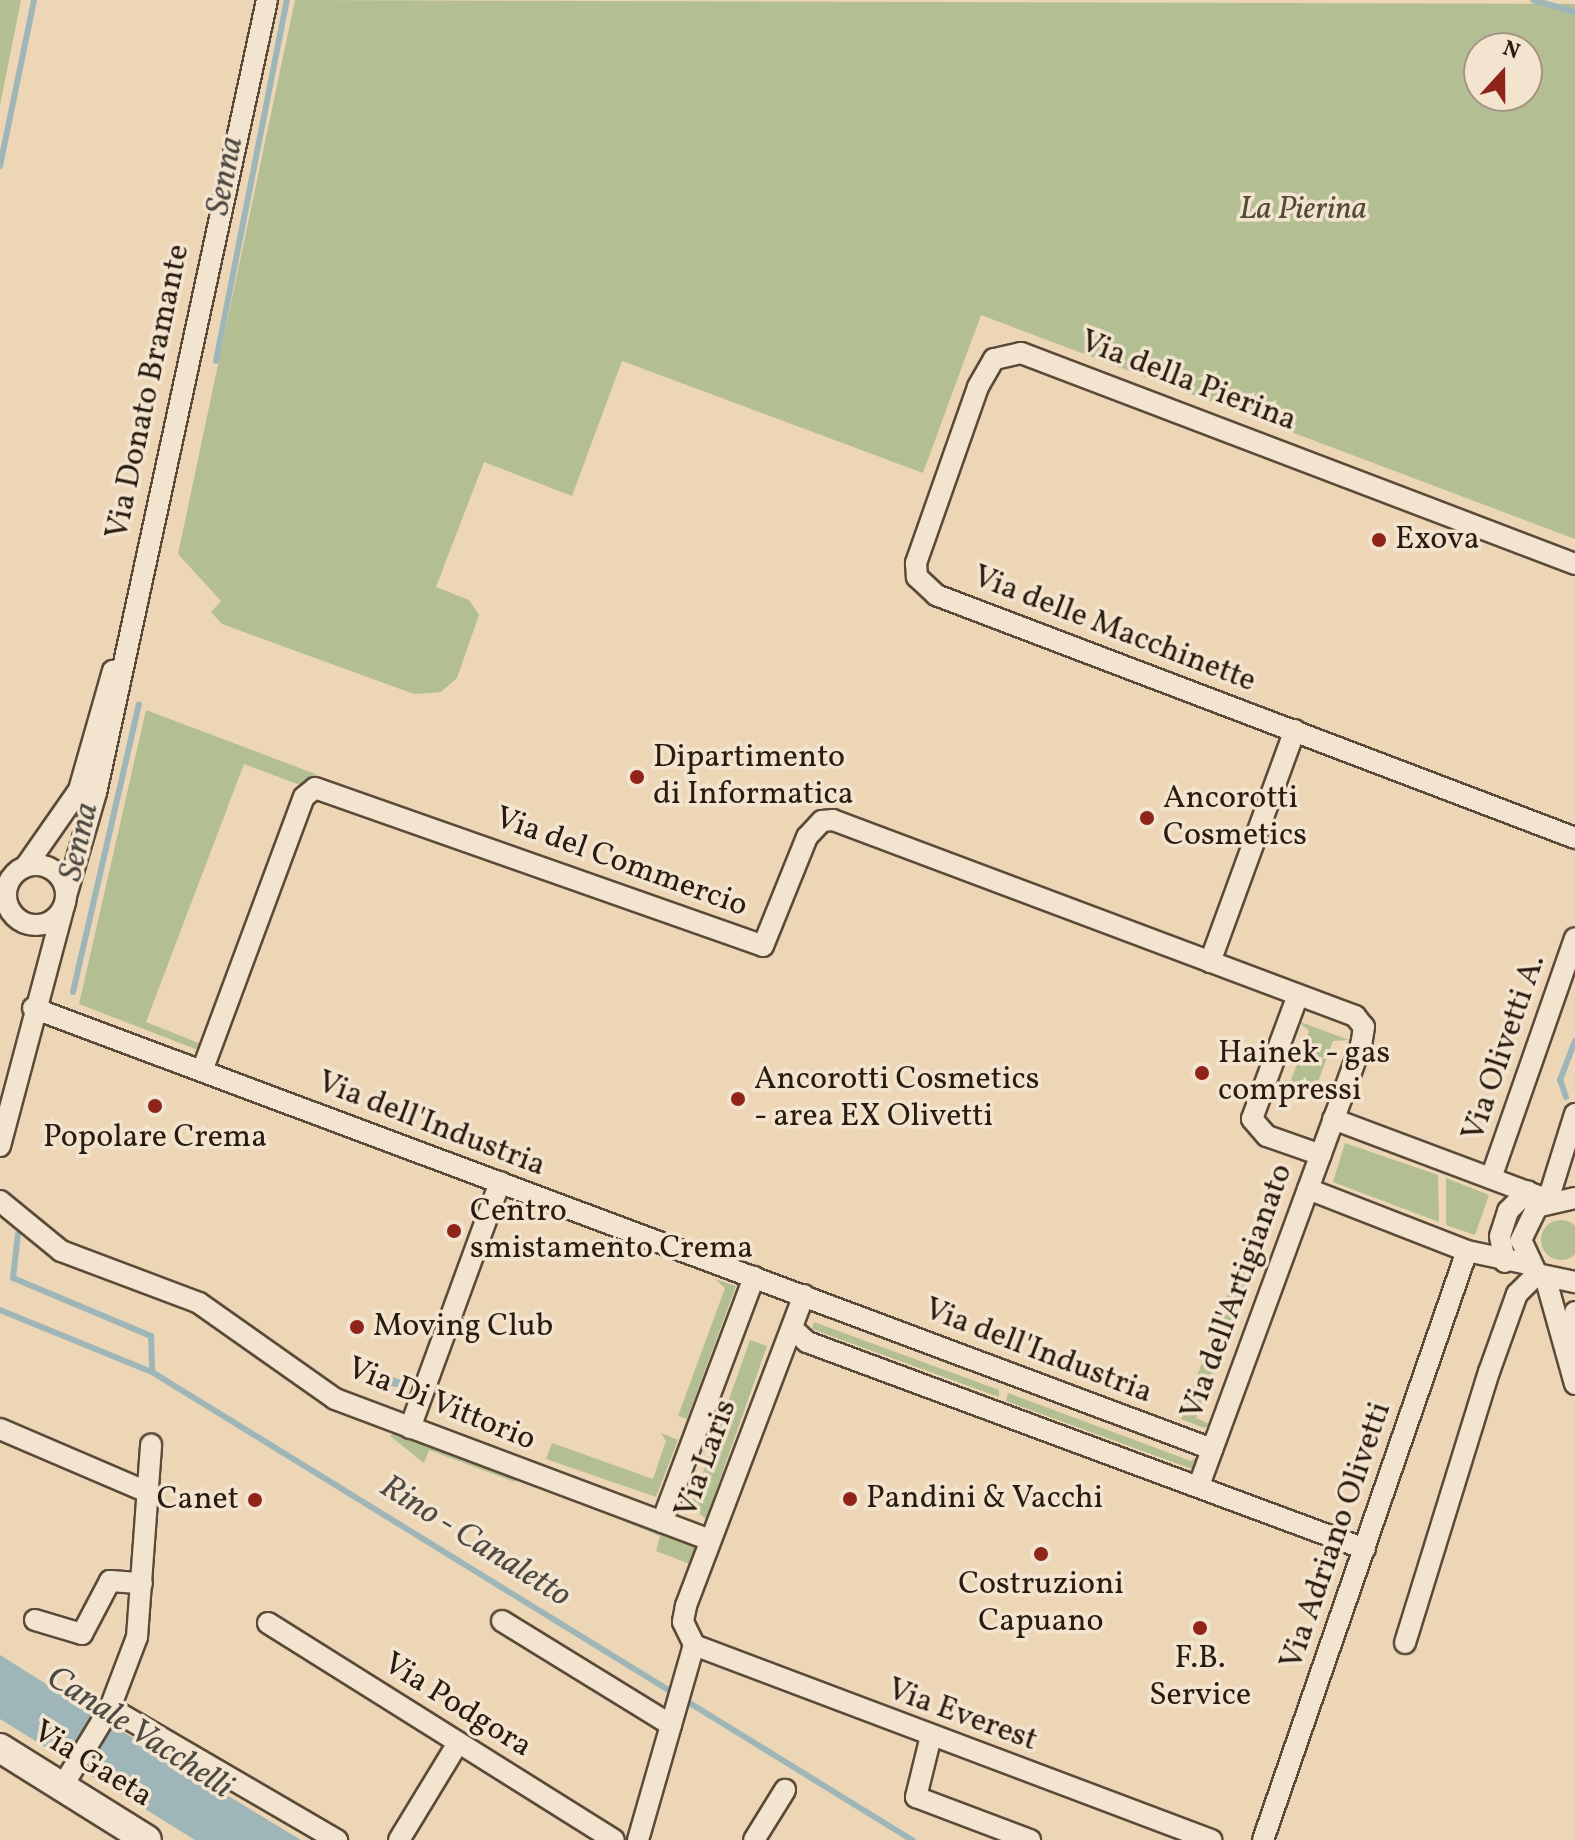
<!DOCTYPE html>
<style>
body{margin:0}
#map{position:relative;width:1575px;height:1840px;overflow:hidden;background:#edd6b5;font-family:Vollkorn,serif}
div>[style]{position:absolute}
.green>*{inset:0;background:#b3bf92}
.round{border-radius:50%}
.water>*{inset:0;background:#9fb6b9}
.stream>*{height:6px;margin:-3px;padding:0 3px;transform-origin:3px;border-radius:3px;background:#9fb6b9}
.roads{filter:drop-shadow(2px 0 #5b4a39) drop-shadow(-2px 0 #5b4a39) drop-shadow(0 2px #5b4a39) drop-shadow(0 -2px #5b4a39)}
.street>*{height:20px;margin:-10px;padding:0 10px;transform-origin:10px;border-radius:10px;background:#f3e4cf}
.street>.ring{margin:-10px;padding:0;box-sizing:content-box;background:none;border:20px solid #f3e4cf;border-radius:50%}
.secondary>*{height:28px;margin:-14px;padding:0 14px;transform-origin:14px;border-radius:14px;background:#f3e4cf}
.dots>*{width:22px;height:22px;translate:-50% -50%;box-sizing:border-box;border:4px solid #f3e4cf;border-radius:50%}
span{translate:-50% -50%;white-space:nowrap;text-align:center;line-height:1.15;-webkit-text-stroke:7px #f3e4cf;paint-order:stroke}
.park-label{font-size:32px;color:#534c37;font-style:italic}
.street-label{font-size:32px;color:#2a1b10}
.poi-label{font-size:32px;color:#2a1b10}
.left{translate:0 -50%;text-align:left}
.right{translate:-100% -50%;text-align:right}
.water-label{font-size:34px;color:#4d4a43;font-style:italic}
.north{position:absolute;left:1463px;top:32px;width:80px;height:80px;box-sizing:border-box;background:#f3e4cf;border:2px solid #a39483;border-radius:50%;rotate:21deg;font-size:22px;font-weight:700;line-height:32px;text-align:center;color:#2a1b10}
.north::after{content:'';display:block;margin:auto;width:28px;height:36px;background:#8f2418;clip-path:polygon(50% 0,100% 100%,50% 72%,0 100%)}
</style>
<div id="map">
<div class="green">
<div style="clip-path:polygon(0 0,21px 0,0 105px)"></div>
<div style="clip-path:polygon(evenodd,295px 0,1575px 4px,1575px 539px,981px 315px,923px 473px,622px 361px,572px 496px,484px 462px,436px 587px,469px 600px,479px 615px,457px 678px,441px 692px,414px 694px,222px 624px,211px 612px,221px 601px,178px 554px,295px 0,1479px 48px,1527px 48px,1527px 96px,1479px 96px,1479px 48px)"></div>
<div style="clip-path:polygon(146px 710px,318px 775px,300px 785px,244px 764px,146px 1022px,201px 1044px,198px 1050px,79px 1004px)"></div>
<div style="clip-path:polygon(1298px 1021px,1349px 1040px,1333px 1041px,1315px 1090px,1326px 1099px,1277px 1081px,1291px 1080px,1309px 1031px)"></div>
<div style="clip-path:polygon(1345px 1143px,1438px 1175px,1439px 1222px,1333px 1182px)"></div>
<div style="clip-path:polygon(1446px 1178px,1489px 1195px,1475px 1235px,1446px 1225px)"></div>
<div style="clip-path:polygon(1263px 1199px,1276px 1204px,1196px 1418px,1210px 1424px,1204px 1428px,1181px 1419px)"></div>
<div class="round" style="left:1541px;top:1220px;width:40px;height:40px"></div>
<div style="clip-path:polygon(715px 1279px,736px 1286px,687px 1419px,678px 1416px,725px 1288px)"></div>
<div style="clip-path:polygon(814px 1322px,999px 1390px,999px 1397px,812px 1329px)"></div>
<div style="clip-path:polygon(750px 1340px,767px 1346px,706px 1519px,691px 1506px)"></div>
<div style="clip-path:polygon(1008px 1393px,1191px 1461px,1196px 1457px,1192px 1469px,1006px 1401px)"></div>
<div style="clip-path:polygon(397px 1432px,517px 1477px,515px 1482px,429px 1450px,424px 1463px,390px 1436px)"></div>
<div style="clip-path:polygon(661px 1433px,678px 1440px,656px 1497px,546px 1459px,552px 1443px,653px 1479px,666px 1441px)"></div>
<div style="clip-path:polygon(522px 1480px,697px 1546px,690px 1564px,656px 1551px,660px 1536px)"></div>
</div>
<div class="water">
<div style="clip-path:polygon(375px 1370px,403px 1381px,404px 1388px,370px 1383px)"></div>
<div style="clip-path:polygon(0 1655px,102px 1719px,301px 1840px,195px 1840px,0 1719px)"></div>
</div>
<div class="stream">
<div style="left:1533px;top:0;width:44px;rotate:15.9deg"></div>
<div style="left:0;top:166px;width:169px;rotate:-78.4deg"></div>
<div style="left:216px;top:361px;width:368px;rotate:-78.9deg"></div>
<div style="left:73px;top:992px;width:295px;rotate:-77.1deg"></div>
<div style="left:1566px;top:1097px;width:18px;rotate:-109deg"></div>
<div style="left:1560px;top:1080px;width:42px;rotate:-69deg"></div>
<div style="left:18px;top:1234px;width:44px;rotate:96.5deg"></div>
<div style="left:13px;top:1278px;width:150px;rotate:22.8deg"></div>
<div style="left:151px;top:1336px;width:36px;rotate:88deg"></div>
<div style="left:0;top:1310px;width:164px;rotate:22.2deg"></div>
<div style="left:152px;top:1372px;width:893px;rotate:31.62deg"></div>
</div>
<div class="roads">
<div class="street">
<div style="left:1575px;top:564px;width:593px;rotate:-159.15deg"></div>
<div style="left:1021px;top:353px;width:28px;rotate:167deg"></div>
<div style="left:994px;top:359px;width:32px;rotate:120deg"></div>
<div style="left:978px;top:387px;width:187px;rotate:109.4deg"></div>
<div style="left:916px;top:563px;width:14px;rotate:86deg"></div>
<div style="left:917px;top:577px;width:26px;rotate:43deg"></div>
<div style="left:936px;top:595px;width:684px;rotate:20.82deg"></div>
<div class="ring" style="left:6px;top:865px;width:40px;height:40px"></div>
<div style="left:26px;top:866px;width:93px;rotate:-55.1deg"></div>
<div style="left:79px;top:790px;width:124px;rotate:-74.1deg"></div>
<div style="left:66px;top:896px;width:107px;rotate:-73.8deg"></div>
<div style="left:96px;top:793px;width:811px;rotate:-77.83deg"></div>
<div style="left:1210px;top:962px;width:247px;rotate:-69.9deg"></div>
<div style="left:1298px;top:995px;width:132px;rotate:110.4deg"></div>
<div style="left:1252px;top:1119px;width:23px;rotate:49deg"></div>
<div style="left:1267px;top:1136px;width:57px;rotate:19.4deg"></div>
<div style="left:33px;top:1008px;width:1259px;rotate:20.51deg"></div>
<div style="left:202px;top:1071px;width:292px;rotate:-69.6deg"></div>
<div style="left:304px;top:797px;width:14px;rotate:-39deg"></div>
<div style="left:315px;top:788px;width:475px;rotate:19.4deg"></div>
<div style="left:763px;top:946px;width:118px;rotate:-68deg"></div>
<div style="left:807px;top:837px;width:22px;rotate:-47deg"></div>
<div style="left:822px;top:821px;width:11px;rotate:-5deg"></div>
<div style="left:833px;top:820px;width:558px;rotate:20.58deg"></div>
<div style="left:1355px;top:1016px;width:14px;rotate:51deg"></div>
<div style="left:1364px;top:1027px;width:18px;rotate:99deg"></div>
<div style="left:1361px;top:1045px;width:470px;rotate:110.2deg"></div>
<div style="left:1333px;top:1119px;width:230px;rotate:20.6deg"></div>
<div style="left:1548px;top:1200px;width:90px;rotate:-72.6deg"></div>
<div style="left:0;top:1146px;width:248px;rotate:-75.1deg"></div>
<div style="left:1491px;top:1178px;width:254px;rotate:-70.7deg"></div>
<div style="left:1308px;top:1189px;width:171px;rotate:21.3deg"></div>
<div style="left:1467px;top:1251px;width:62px;rotate:12deg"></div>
<div style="left:1575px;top:1198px;width:39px;rotate:167deg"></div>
<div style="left:1537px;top:1207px;width:37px;rotate:116deg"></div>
<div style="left:1521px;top:1240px;width:38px;rotate:65deg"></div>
<div style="left:1537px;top:1274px;width:39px;rotate:12deg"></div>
<div style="left:0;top:1201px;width:79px;rotate:39.3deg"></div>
<div style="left:61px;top:1251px;width:147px;rotate:20.6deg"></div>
<div style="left:199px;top:1303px;width:166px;rotate:35.2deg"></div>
<div style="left:335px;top:1399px;width:401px;rotate:20.6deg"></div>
<div style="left:1505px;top:1262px;width:26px;rotate:-101deg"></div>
<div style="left:1500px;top:1236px;width:26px;rotate:-72deg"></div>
<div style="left:1508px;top:1211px;width:28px;rotate:-45deg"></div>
<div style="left:1546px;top:1280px;width:108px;rotate:74.4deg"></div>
<div style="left:804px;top:1295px;width:333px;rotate:110.8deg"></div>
<div style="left:686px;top:1606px;width:16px;rotate:101deg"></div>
<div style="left:683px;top:1622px;width:25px;rotate:64deg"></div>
<div style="left:694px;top:1645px;width:553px;rotate:20.67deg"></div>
<div style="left:1575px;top:1312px;width:33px;rotate:90deg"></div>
<div style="left:792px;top:1328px;width:21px;rotate:43deg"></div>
<div style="left:807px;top:1342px;width:595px;rotate:20.35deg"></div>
<div style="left:410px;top:1428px;width:262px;rotate:-69.9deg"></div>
<div style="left:0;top:1429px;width:158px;rotate:23.2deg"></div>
<div style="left:662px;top:1522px;width:262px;rotate:-69.4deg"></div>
<div style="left:35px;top:1620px;width:49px;rotate:16.6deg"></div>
<div style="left:82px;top:1634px;width:60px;rotate:-62.2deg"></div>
<div style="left:110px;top:1581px;width:32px;rotate:4deg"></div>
<div style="left:502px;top:1621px;width:198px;rotate:31.6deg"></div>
<div style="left:671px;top:1725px;width:120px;rotate:106deg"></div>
<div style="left:268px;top:1623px;width:408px;rotate:32.1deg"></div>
<div style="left:1405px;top:1643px;width:284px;rotate:-72.8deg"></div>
<div style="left:1489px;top:1372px;width:83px;rotate:-70.3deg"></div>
<div style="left:1517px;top:1294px;width:28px;rotate:-45deg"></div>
<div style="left:110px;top:1708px;width:263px;rotate:30.2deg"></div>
<div style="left:671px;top:1725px;width:83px;rotate:-74deg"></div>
<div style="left:931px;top:1736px;width:63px;rotate:103.8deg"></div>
<div style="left:916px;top:1797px;width:122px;rotate:20.7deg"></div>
<div style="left:62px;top:1787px;width:92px;rotate:-58.7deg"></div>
<div style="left:110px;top:1708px;width:76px;rotate:-69.2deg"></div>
<div style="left:137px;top:1637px;width:193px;rotate:-85.8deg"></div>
<div style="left:399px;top:1840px;width:114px;rotate:-58.7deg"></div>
<div style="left:754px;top:1840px;width:59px;rotate:-58.2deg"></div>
<div style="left:1263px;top:1840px;width:623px;rotate:-70.9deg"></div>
</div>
<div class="secondary">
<div style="left:0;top:1748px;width:173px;rotate:32deg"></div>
</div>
</div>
<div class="dots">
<div style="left:1379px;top:540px;background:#8f2418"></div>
<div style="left:637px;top:777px;background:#8f2418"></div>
<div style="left:1147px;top:818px;background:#8f2418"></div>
<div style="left:1202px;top:1073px;background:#8f2418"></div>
<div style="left:738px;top:1099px;background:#8f2418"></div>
<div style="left:155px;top:1106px;background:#8f2418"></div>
<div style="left:454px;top:1231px;background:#8f2418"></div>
<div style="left:357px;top:1327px;background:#8f2418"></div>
<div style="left:850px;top:1499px;background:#8f2418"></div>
<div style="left:255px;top:1500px;background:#8f2418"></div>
<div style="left:1041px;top:1554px;background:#8f2418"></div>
<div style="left:1200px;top:1628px;background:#8f2418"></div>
</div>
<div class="park-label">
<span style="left:1303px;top:210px">La Pierina</span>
</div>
<div class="street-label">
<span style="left:1188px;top:382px;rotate:21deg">Via della Pierina</span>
<span style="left:149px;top:392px;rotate:-78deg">Via Donato Bramante</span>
<span style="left:1114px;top:630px;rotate:21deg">Via delle Macchinette</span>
<span style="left:621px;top:863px;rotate:20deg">Via del Commercio</span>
<span style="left:1505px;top:1048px;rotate:-71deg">Via Olivetti A.</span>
<span style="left:431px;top:1125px;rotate:21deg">Via dell'Industria</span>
<span style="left:1238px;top:1292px;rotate:-70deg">Via dell'Artigianato</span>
<span style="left:1038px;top:1352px;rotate:21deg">Via dell'Industria</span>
<span style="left:441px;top:1405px;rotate:22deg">Via Di Vittorio</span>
<span style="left:707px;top:1459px;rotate:-70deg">Via Laris</span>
<span style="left:1337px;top:1536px;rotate:-71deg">Via Adriano Olivetti</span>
<span style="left:457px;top:1706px;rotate:32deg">Via Podgora</span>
<span style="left:962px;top:1716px;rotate:20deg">Via Everest</span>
<span style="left:92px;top:1765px;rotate:32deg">Via Gaeta</span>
</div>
<div class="poi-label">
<span class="left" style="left:1395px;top:540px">Exova</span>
<span class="left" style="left:653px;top:777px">Dipartimento<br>di Informatica</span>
<span class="left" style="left:1163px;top:818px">Ancorotti<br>Cosmetics</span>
<span class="left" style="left:1218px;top:1073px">Hainek - gas<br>compressi</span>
<span class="left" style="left:754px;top:1099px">Ancorotti Cosmetics<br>- area EX Olivetti</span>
<span style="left:155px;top:1138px">Popolare Crema</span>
<span class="left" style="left:470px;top:1231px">Centro<br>smistamento Crema</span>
<span class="left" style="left:373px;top:1327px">Moving Club</span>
<span class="left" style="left:866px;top:1499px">Pandini &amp; Vacchi</span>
<span class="right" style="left:239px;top:1500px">Canet</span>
<span style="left:1041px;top:1604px">Costruzioni<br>Capuano</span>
<span style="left:1200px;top:1678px">F.B.<br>Service</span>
</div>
<div class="water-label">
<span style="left:226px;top:176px;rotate:-79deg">Senna</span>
<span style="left:80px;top:842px;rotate:-77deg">Senna</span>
<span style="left:475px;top:1542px;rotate:32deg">Rino - Canaletto</span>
<span style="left:139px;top:1733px;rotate:33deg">Canale Vacchelli</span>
</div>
<div class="north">N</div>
</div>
